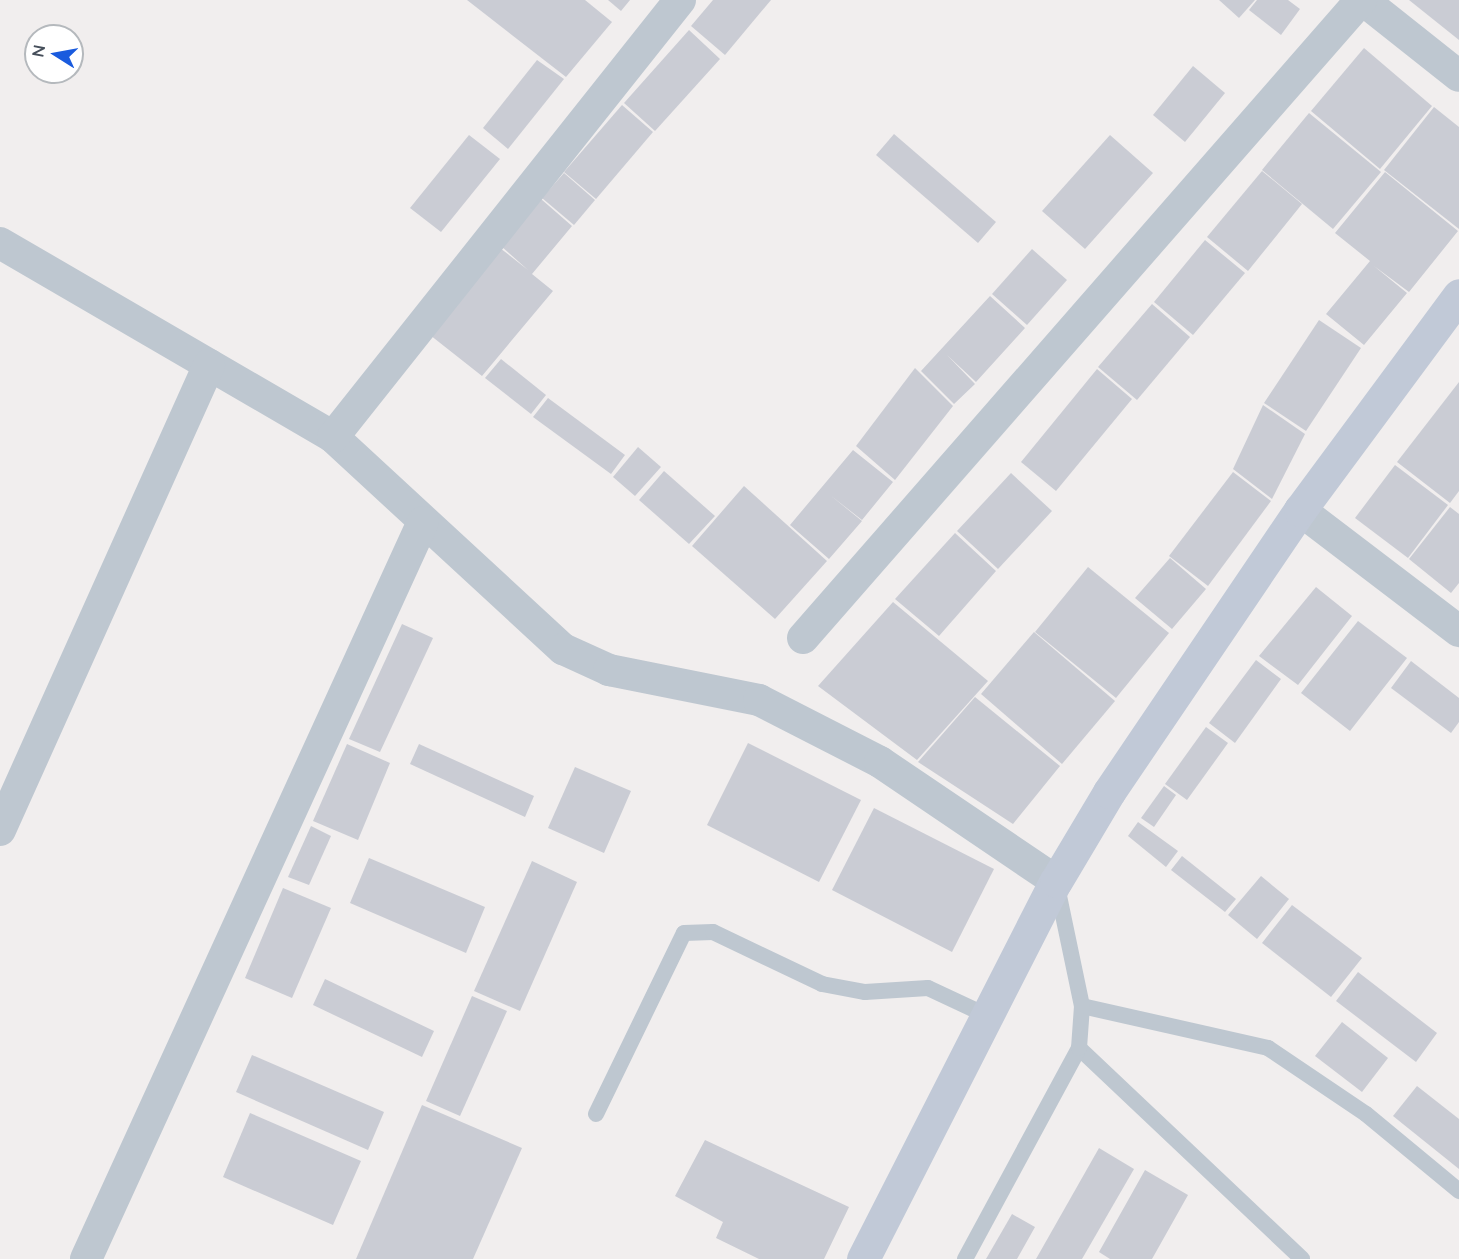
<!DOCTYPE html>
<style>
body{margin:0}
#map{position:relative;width:1459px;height:1259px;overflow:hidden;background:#f1eeee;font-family:Mulish,sans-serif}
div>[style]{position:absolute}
.building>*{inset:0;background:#caccd4}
.service>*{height:16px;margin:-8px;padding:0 8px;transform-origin:8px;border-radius:8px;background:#bec7d0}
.minor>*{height:32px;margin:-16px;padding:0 16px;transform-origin:16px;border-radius:16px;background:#bec7d0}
.secondary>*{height:33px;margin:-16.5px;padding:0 16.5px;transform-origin:16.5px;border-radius:16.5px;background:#c1c9d7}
span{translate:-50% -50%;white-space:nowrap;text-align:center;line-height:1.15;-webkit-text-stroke:4.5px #fff;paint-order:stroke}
.north{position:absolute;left:24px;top:24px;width:60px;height:60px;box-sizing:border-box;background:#fff;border:2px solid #b5b9bd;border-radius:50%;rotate:281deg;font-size:16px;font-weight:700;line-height:24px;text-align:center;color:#464f5b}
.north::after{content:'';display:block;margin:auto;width:21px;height:27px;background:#1a5bde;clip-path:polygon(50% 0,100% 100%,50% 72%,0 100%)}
</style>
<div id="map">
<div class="building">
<div style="clip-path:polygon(467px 0,585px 0,612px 22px,566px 77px)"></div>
<div style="clip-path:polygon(608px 0,630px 0,621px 11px)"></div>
<div style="clip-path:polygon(713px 0,771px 0,725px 55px,691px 26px)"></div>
<div style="clip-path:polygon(1219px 0,1255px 0,1239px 18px)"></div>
<div style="clip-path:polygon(1257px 0,1288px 0,1300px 9px,1281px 35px,1249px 10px)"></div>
<div style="clip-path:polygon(1409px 0,1459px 0,1459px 40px)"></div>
<div style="clip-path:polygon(689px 30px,720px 59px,655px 131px,624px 103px)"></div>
<div style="clip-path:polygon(1364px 48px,1432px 106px,1380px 169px,1311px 111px)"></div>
<div style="clip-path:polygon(537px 60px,564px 79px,508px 149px,483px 128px)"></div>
<div style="clip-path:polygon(1193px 66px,1225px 93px,1185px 142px,1153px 115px)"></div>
<div style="clip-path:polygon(622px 105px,653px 132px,596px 199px,564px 172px)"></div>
<div style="clip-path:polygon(1434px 107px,1459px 127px,1459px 229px,1384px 170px)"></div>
<div style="clip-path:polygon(1309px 113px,1381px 172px,1333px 229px,1262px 170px)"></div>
<div style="clip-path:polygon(894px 134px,996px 222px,978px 243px,876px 155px)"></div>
<div style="clip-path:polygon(469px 135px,500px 159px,441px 232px,410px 208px)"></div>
<div style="clip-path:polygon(1110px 135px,1153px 173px,1085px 249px,1042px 211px)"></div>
<div style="clip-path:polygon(1262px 171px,1302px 204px,1248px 271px,1207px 237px)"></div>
<div style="clip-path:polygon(1385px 172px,1458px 231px,1409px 292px,1374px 266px,1407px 293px,1364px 345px,1326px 314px,1370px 261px,1335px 233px)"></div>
<div style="clip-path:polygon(564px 173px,595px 200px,574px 225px,542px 198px)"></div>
<div style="clip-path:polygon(541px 199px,572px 226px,532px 274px,553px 291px,482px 376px,430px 335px,500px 248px,528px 270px,501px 246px)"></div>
<div style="clip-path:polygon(1205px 240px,1245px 273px,1193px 335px,1154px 302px)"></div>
<div style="clip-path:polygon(1032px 249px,1067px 280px,1027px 325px,992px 294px)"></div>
<div style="clip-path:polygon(990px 296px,1025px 328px,976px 382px,947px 355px,975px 384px,954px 404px,921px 371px)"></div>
<div style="clip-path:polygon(1152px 304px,1190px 337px,1137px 400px,1098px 367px)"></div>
<div style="clip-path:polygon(1319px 320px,1361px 348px,1306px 431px,1264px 403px)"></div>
<div style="clip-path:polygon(501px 359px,546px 395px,531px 414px,485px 378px)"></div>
<div style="clip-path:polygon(915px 368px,953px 406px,895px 480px,856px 446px)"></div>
<div style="clip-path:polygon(1097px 369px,1132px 399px,1056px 491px,1021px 462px)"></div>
<div style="clip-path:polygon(1459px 382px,1459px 491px,1450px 503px,1397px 462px)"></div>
<div style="clip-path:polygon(548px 398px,625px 455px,611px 474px,533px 417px)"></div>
<div style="clip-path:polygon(1263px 405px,1305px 434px,1272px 499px,1233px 469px)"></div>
<div style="clip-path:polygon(638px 447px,661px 467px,635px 496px,613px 477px)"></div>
<div style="clip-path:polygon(853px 450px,893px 482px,862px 520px,830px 495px,862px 521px,829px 559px,790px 525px)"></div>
<div style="clip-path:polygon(1395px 465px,1448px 505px,1408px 558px,1355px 518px)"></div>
<div style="clip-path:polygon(664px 471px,715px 516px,689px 544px,639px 500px)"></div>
<div style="clip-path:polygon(1233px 472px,1271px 501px,1208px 586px,1169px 556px)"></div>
<div style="clip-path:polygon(1011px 473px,1052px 511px,998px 569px,957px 531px)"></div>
<div style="clip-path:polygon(744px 486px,827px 561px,775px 619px,692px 546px)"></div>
<div style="clip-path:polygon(1450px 507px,1459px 514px,1459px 583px,1451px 593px,1409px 559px)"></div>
<div style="clip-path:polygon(955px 533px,996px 571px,939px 636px,895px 599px)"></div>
<div style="clip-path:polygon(1170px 558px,1206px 589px,1172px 629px,1135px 598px)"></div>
<div style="clip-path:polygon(1088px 567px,1169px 633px,1116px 698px,1035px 632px)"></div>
<div style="clip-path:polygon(1316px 587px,1352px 616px,1298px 685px,1259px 656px)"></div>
<div style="clip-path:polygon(893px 602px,988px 681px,917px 760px,818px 686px)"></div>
<div style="clip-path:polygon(1358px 621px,1407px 658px,1350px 731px,1301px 693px)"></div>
<div style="clip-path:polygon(402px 624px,433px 638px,380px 752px,349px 739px)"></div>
<div style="clip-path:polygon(1034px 632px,1115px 701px,1062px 764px,981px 694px)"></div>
<div style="clip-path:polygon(1256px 660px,1281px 679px,1235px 743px,1209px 723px)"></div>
<div style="clip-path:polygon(1411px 661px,1459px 698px,1459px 722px,1451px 733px,1391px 688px)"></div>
<div style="clip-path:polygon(975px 697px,1060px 766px,1013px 824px,918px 762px)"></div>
<div style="clip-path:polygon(1206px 727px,1228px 743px,1187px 800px,1165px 784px)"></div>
<div style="clip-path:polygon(748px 743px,861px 800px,819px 882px,707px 825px)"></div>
<div style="clip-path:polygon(347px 744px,390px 763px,358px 840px,313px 821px)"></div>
<div style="clip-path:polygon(419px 744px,534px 796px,525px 817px,410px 764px)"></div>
<div style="clip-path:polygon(575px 767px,631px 791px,604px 853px,548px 828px)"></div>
<div style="clip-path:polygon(1164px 786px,1176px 795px,1154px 827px,1141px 818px)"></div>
<div style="clip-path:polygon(874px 808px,994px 869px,952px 952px,832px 890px)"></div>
<div style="clip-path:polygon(1138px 822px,1178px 851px,1166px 867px,1128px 836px)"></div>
<div style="clip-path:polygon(311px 826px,331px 836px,309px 885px,288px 877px)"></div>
<div style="clip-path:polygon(1182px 856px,1236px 899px,1225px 912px,1171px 870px)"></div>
<div style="clip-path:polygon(369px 858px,485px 907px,466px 953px,350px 903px)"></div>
<div style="clip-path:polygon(532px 861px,577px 882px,520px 1011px,474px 991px)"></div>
<div style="clip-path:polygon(1261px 876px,1289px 899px,1257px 939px,1228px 915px)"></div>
<div style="clip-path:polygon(283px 888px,331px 908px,292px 998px,245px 978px)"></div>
<div style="clip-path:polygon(1292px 905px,1362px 958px,1331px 997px,1262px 943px)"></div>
<div style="clip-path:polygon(1358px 972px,1437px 1033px,1416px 1062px,1336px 1001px)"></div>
<div style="clip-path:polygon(325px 979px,434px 1031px,422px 1057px,313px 1005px)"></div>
<div style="clip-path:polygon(472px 996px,507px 1011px,460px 1116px,426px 1101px)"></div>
<div style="clip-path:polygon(1342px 1022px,1388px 1058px,1362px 1092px,1315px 1056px)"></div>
<div style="clip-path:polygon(252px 1055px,384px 1112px,368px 1150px,236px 1092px)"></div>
<div style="clip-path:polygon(1417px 1086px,1459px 1119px,1459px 1169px,1393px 1116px)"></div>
<div style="clip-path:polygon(422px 1105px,522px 1148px,473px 1259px,356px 1259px)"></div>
<div style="clip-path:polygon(250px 1113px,361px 1161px,333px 1225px,223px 1177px)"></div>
<div style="clip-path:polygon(705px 1140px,849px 1207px,824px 1259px,759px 1259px,716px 1238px,723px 1222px,675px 1196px)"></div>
<div style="clip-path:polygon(1099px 1148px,1134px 1169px,1082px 1259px,1036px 1259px)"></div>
<div style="clip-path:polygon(1145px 1170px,1188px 1195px,1152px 1259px,1110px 1259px,1099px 1252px)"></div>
<div style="clip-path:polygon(1012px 1214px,1035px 1227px,1017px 1259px,986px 1259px)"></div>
</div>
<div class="service">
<div style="left:1082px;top:1006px;width:191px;rotate:12.7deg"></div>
<div style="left:1268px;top:1048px;width:118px;rotate:34deg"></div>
<div style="left:1366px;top:1114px;width:121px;rotate:39.6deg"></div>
<div style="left:1079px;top:1048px;width:307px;rotate:43.4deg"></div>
<div style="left:596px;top:1114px;width:201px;rotate:-64.1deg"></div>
<div style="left:684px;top:933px;width:29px;rotate:-2deg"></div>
<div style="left:713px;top:932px;width:121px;rotate:25.5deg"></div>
<div style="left:822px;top:984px;width:44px;rotate:10.5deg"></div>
<div style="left:865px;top:992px;width:63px;rotate:-3.6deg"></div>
<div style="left:928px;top:988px;width:68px;rotate:25.1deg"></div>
<div style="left:965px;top:1259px;width:240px;rotate:-61.6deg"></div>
<div style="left:1079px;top:1048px;width:42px;rotate:-85.9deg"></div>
<div style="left:1082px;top:1006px;width:123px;rotate:-101.8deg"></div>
</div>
<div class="minor">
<div style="left:1363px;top:0;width:122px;rotate:38.4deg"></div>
<div style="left:0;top:243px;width:385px;rotate:30.2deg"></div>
<div style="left:333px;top:437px;width:313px;rotate:42.7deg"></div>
<div style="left:563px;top:649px;width:51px;rotate:24.5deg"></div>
<div style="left:609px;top:670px;width:153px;rotate:11.3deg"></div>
<div style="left:759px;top:700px;width:136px;rotate:27.1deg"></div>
<div style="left:880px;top:762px;width:212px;rotate:34.1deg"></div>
<div style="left:333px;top:437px;width:558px;rotate:-51.55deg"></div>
<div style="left:1300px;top:510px;width:200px;rotate:37.3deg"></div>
<div style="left:803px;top:638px;width:848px;rotate:-48.83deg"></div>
<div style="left:0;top:830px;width:510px;rotate:-65.8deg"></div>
<div style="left:86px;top:1259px;width:810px;rotate:-65.43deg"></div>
</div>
<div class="secondary">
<div style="left:863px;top:1259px;width:424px;rotate:-63deg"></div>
<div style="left:1056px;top:881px;width:104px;rotate:-59.2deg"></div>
<div style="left:1109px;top:792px;width:341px;rotate:-55.9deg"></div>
<div style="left:1300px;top:510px;width:267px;rotate:-53.5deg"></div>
</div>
<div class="north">N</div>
</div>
